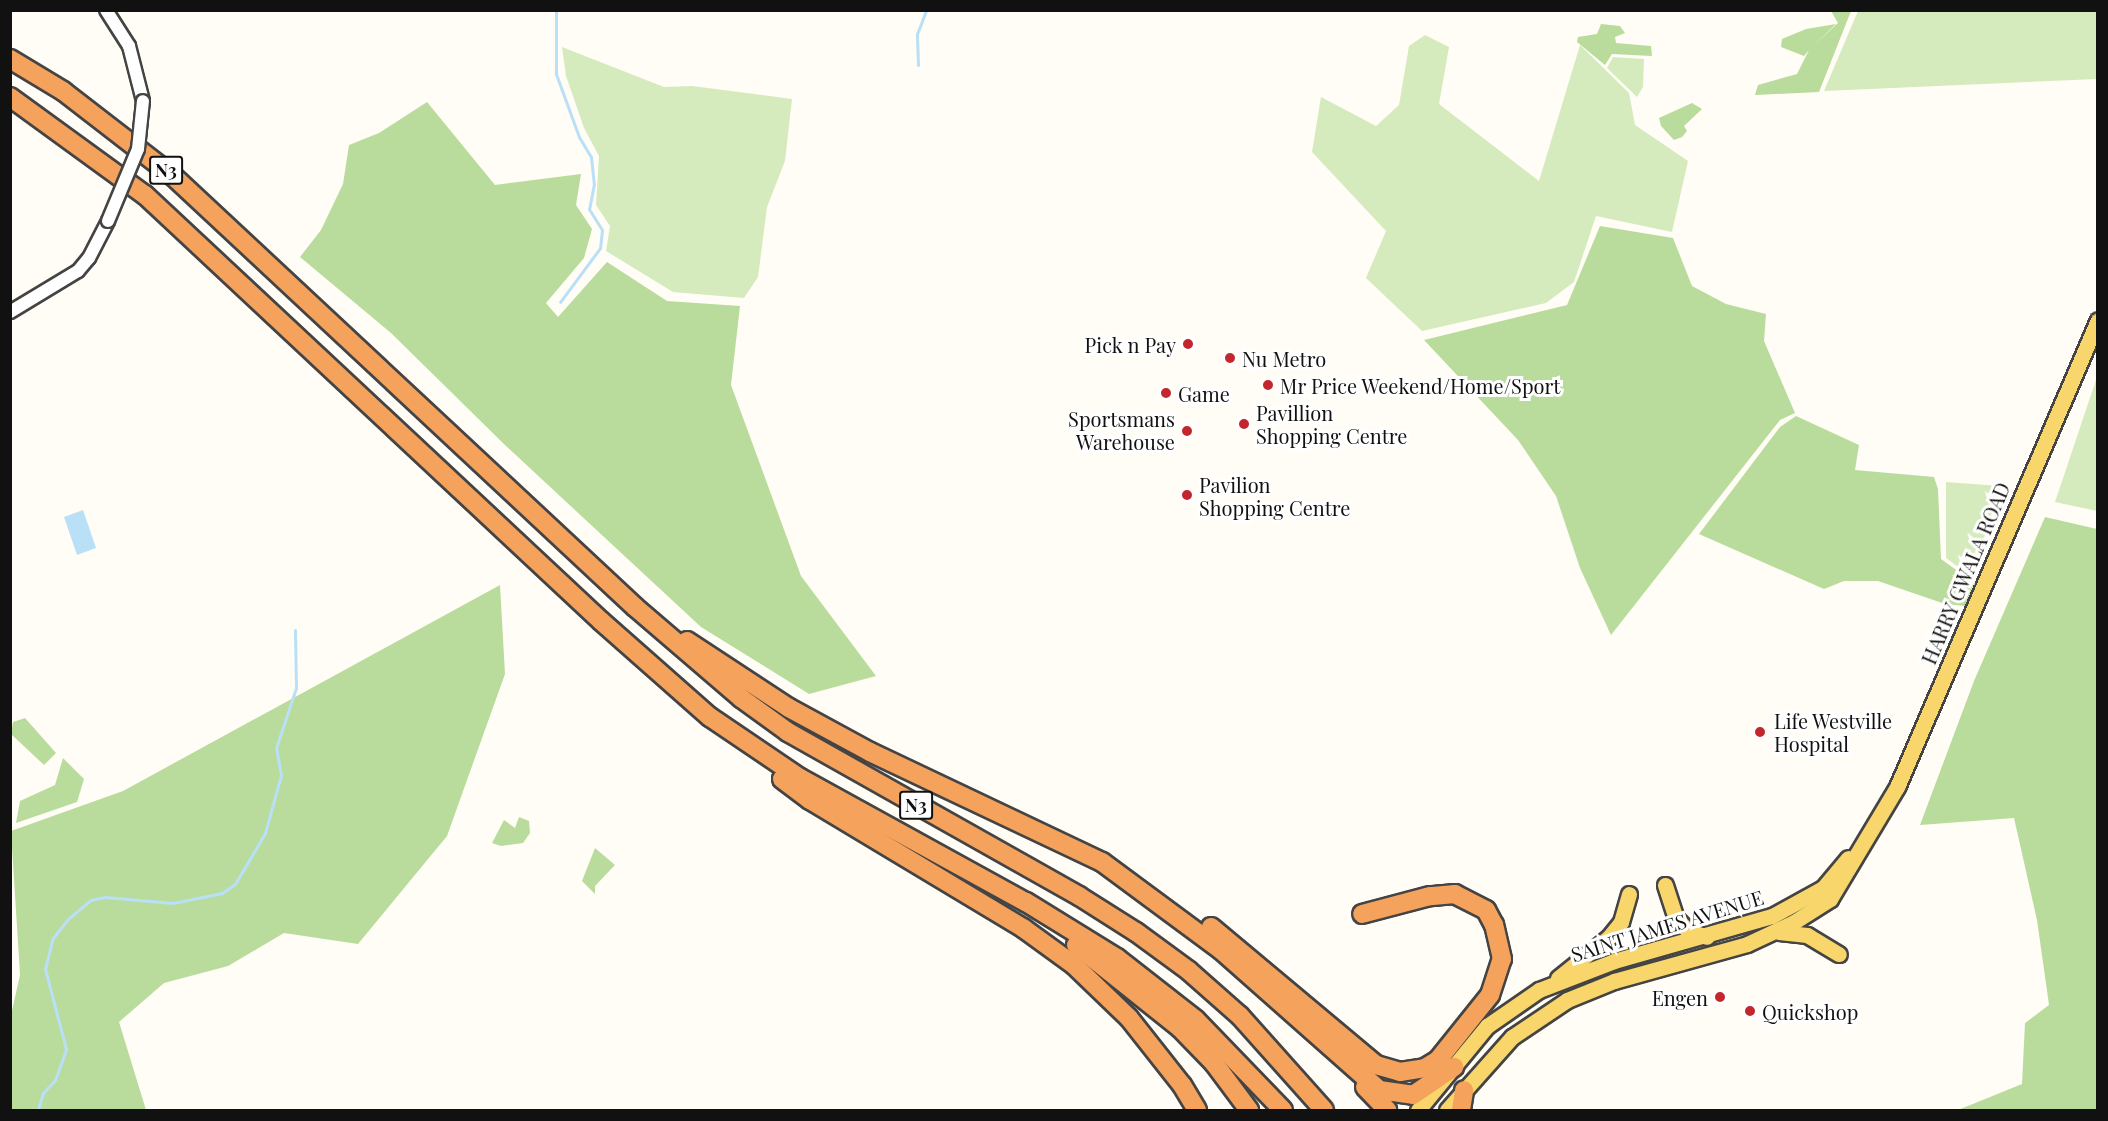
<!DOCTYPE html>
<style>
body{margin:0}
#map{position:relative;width:2108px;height:1121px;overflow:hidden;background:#fffdf5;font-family:"Playfair Display",serif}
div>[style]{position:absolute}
.green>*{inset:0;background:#d5ebbd}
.forest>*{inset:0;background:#b9dc9c}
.water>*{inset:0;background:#b9e0f7}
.stream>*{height:3px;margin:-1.5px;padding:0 1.5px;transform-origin:1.5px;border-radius:1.5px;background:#b9e0f7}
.roads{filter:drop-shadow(2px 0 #444) drop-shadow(-2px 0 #444) drop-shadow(0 2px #444) drop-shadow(0 -2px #444)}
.minor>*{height:12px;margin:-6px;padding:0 6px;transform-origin:6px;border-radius:6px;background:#fff}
.major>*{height:15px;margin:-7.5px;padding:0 7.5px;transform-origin:7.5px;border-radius:7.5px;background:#f9d66b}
.highway>*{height:18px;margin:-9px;padding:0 9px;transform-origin:9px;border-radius:9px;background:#f5a25d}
.bridges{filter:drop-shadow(2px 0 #444) drop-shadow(-2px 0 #444) drop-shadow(0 2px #444) drop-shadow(0 -2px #444)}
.minor-bridge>*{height:12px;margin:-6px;padding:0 6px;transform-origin:6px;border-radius:6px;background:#fff}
.dots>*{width:16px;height:16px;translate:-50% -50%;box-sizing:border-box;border:3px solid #fff;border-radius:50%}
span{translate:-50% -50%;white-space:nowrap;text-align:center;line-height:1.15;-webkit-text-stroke:6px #fff;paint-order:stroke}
.shield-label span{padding:2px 4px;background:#fff;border:2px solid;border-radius:4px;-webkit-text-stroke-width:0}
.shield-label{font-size:18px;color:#111;font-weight:700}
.poi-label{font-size:20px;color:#111}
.right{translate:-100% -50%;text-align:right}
.left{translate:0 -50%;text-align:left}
.street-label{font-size:20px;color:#111}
.frame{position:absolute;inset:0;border:12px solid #111;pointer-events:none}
</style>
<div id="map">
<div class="green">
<div style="clip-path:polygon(1858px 11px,2097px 11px,2097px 79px,1824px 91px)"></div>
<div style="clip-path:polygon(1425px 35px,1449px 47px,1439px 104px,1539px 181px,1580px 45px,1629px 93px,1635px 125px,1688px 161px,1672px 232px,1596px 216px,1574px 282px,1546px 303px,1422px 331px,1366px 278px,1386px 231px,1312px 152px,1321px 97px,1376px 126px,1399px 105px,1409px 46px)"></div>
<div style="clip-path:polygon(562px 47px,664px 87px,692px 86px,792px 99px,785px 161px,767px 207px,758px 277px,744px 298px,673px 292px,606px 251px,610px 226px,596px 205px,599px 156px,584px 128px,566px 76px)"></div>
<div style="clip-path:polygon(1613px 57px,1644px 59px,1643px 87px,1637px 97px,1607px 68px)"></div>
<div style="clip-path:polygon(2097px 377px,2098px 511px,2097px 511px,2055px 502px)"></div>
<div style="clip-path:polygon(1946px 482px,2000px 486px,1972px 577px,1946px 558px)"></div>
</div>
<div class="forest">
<div style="clip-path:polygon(1831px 11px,1851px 11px,1819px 92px,1755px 95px,1758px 85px,1797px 74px,1809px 50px,1804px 56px,1781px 47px,1782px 39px,1806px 29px,1836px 24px,1813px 46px,1838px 23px)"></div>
<div style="clip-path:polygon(1601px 24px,1620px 26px,1625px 33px,1615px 37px,1616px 43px,1651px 46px,1652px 56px,1612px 54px,1605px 65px,1577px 42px,1578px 37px,1597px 34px)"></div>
<div style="clip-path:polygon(427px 102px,495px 185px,581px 174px,576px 205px,592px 229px,584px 258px,546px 303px,558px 317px,607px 262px,667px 301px,740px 306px,731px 385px,801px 576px,876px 676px,809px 694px,701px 627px,506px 446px,391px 333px,300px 257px,321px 230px,343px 184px,349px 145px,379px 133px)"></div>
<div style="clip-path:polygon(1692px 103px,1702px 109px,1684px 126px,1687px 131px,1682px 137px,1674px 140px,1661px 126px,1659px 118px)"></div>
<div style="clip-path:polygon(1600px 226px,1673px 238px,1692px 286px,1726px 304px,1766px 314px,1764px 341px,1795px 413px,1780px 420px,1611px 635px,1580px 568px,1556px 496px,1518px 440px,1424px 340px,1567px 305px)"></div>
<div style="clip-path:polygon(1796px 416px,1859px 445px,1855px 470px,1934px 477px,1938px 489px,1941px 559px,1974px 583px,1965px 606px,1945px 604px,1878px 581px,1844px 581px,1824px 589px,1699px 534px,1780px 427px)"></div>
<div style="clip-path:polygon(2045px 517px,2097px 529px,2097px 1110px,1958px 1110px,2022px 1084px,2025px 1023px,2049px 1005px,2037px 920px,2014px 818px,1920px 825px,1974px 681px)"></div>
<div style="clip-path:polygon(500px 585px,505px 674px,447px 836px,358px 944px,284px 933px,228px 966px,164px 983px,119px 1022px,146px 1110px,11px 1110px,11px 1015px,20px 975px,11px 831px,123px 791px)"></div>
<div style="clip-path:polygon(25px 718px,56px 753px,44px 765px,11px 734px,13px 722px)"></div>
<div style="clip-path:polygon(63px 758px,84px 779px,77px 802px,16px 823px,20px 801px,55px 785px)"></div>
<div style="clip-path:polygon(519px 817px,529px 821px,530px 833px,523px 843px,501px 846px,492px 843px,504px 820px,515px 828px)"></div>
<div style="clip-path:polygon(595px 848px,615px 865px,595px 886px,595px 894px,582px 881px)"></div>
</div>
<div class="water">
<div style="clip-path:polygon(83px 510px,96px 548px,77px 555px,64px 517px)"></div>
</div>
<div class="stream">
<div style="left:556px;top:10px;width:64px;rotate:90deg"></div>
<div style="left:556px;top:74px;width:67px;rotate:69.9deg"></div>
<div style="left:579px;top:137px;width:23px;rotate:59deg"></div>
<div style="left:591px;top:157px;width:27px;rotate:84deg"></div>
<div style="left:594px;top:184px;width:25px;rotate:101deg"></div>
<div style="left:589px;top:209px;width:25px;rotate:58deg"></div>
<div style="left:602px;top:230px;width:18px;rotate:96deg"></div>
<div style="left:600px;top:248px;width:67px;rotate:126.5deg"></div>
<div style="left:918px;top:65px;width:31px;rotate:-92deg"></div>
<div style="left:917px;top:34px;width:26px;rotate:-69deg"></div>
<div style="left:38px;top:1110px;width:18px;rotate:-74deg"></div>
<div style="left:43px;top:1093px;width:18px;rotate:-47deg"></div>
<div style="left:55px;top:1080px;width:33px;rotate:-70deg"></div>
<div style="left:66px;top:1049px;width:83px;rotate:-104.7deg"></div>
<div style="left:45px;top:969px;width:32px;rotate:-76deg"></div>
<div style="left:53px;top:938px;width:24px;rotate:-52deg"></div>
<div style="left:68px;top:919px;width:30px;rotate:-40deg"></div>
<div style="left:91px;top:900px;width:14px;rotate:-12deg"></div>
<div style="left:105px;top:897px;width:68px;rotate:5deg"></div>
<div style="left:173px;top:903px;width:50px;rotate:-11.5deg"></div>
<div style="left:222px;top:893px;width:16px;rotate:-35deg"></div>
<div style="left:235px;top:884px;width:59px;rotate:-59.5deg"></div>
<div style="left:265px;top:833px;width:60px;rotate:-74.6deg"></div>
<div style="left:281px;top:775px;width:27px;rotate:-100deg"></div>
<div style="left:276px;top:748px;width:63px;rotate:-71.6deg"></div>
<div style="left:296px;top:688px;width:58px;rotate:-91deg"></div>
</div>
<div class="roads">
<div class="minor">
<div style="left:106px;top:10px;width:43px;rotate:57.4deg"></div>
<div style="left:129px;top:46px;width:57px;rotate:75.7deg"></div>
<div style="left:10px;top:312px;width:79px;rotate:-31.1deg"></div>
<div style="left:78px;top:271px;width:17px;rotate:-50deg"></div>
<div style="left:89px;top:258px;width:42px;rotate:-62.8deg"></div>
</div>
<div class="major">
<div style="left:1665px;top:885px;width:35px;rotate:72deg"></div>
<div style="left:1676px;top:918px;width:16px;rotate:47deg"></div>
<div style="left:1687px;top:930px;width:21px;rotate:19deg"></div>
<div style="left:1779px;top:932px;width:28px;rotate:6deg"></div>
<div style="left:1807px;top:935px;width:37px;rotate:31deg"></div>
<div style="left:1558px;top:978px;width:65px;rotate:-38.8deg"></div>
<div style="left:1609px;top:937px;width:19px;rotate:-51deg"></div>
<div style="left:1621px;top:922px;width:29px;rotate:-74deg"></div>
<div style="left:1418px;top:1110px;width:109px;rotate:-50.6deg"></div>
<div style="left:1487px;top:1026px;width:63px;rotate:-34.7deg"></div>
<div style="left:1539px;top:990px;width:80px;rotate:-21.1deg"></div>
<div style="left:1614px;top:961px;width:164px;rotate:-15.9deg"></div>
<div style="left:1772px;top:916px;width:58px;rotate:-28.8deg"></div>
<div style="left:1823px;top:888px;width:39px;rotate:-50deg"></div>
<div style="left:1447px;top:1110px;width:98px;rotate:-48.3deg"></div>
<div style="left:1512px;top:1037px;width:66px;rotate:-33.9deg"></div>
<div style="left:1567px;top:1000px;width:51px;rotate:-22deg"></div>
<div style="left:1614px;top:981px;width:138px;rotate:-15.5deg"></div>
<div style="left:1747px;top:944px;width:52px;rotate:-25.1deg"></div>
<div style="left:1794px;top:922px;width:43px;rotate:-32.6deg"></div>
<div style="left:1830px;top:899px;width:131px;rotate:-59.1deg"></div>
<div style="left:1897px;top:787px;width:508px;rotate:-66.71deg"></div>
</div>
<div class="highway">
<div style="left:10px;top:59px;width:62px;rotate:31.1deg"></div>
<div style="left:63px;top:91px;width:139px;rotate:37.7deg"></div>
<div style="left:173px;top:176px;width:632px;rotate:43.01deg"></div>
<div style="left:635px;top:607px;width:140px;rotate:40.6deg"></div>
<div style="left:741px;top:698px;width:58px;rotate:35.9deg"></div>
<div style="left:788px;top:732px;width:334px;rotate:29.4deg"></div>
<div style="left:1079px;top:896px;width:67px;rotate:32.3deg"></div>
<div style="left:1136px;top:932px;width:66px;rotate:36.3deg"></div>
<div style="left:1189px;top:971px;width:68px;rotate:41.4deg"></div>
<div style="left:1240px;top:1016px;width:126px;rotate:48.2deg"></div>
<div style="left:10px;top:97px;width:167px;rotate:36deg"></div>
<div style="left:145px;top:195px;width:624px;rotate:43.05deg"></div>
<div style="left:601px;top:621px;width:145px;rotate:41.4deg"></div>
<div style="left:710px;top:717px;width:109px;rotate:34.1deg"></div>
<div style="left:800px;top:778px;width:258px;rotate:28.8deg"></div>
<div style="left:1026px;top:902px;width:107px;rotate:31.6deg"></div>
<div style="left:1117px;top:958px;width:100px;rotate:38.1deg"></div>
<div style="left:1196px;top:1020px;width:125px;rotate:46deg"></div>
<div style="left:687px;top:641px;width:122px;rotate:33.3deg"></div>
<div style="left:789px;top:708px;width:92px;rotate:28.5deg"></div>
<div style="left:870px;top:752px;width:257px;rotate:25.4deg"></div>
<div style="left:1102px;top:862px;width:148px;rotate:36.5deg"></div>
<div style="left:1221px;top:950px;width:211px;rotate:41.5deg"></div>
<div style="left:1379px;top:1090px;width:34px;rotate:8deg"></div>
<div style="left:1413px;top:1095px;width:50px;rotate:-34.3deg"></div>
<div style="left:782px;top:779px;width:35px;rotate:37deg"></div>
<div style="left:810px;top:800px;width:249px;rotate:31deg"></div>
<div style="left:1023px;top:928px;width:63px;rotate:36deg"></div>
<div style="left:1074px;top:965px;width:76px;rotate:43.9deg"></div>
<div style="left:1129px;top:1018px;width:85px;rotate:51.7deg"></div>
<div style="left:1182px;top:1085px;width:29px;rotate:59deg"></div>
<div style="left:1211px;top:927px;width:215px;rotate:39.9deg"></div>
<div style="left:1376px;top:1065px;width:25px;rotate:16deg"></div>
<div style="left:1400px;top:1072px;width:25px;rotate:-9deg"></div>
<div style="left:1425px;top:1068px;width:15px;rotate:-32deg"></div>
<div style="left:1438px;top:1060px;width:83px;rotate:-51.3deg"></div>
<div style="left:1490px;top:995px;width:38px;rotate:-72deg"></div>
<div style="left:1502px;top:959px;width:35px;rotate:-103deg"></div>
<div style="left:1494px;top:925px;width:17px;rotate:-118deg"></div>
<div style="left:1486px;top:910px;width:35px;rotate:-153deg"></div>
<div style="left:1455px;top:894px;width:25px;rotate:175deg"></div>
<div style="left:1430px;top:896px;width:70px;rotate:165.2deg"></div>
<div style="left:1076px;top:945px;width:133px;rotate:38.6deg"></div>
<div style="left:1180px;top:1028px;width:49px;rotate:45.8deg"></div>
<div style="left:1214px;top:1063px;width:59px;rotate:53.3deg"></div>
<div style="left:1365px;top:1087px;width:32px;rotate:46deg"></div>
<div style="left:1461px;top:1110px;width:20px;rotate:-81deg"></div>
</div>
</div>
<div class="bridges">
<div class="minor-bridge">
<div style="left:108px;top:221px;width:78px;rotate:-67.4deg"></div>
<div style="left:138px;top:149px;width:48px;rotate:-84.1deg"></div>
</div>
</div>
<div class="dots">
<div style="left:1188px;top:344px;background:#c4262e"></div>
<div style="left:1230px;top:358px;background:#c4262e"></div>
<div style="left:1268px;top:385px;background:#c4262e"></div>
<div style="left:1166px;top:393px;background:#c4262e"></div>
<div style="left:1244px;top:424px;background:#c4262e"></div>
<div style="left:1187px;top:431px;background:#c4262e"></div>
<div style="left:1187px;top:495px;background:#c4262e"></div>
<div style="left:1760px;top:732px;background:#c4262e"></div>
<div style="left:1720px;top:997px;background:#c4262e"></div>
<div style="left:1750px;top:1011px;background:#c4262e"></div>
</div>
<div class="shield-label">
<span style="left:166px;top:170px">N3</span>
<span style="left:916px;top:805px">N3</span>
</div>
<div class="poi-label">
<span class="right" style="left:1176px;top:344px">Pick n Pay</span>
<span class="left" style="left:1242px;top:358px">Nu Metro</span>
<span class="left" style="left:1280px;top:385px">Mr Price Weekend/Home/Sport</span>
<span class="left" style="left:1178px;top:393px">Game</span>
<span class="left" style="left:1256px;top:424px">Pavillion<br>Shopping Centre</span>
<span class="right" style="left:1175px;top:430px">Sportsmans<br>Warehouse</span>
<span class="left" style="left:1199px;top:496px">Pavilion<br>Shopping Centre</span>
<span class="left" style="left:1774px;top:732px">Life Westville<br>Hospital</span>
<span class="right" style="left:1708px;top:997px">Engen</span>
<span class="left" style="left:1762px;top:1011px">Quickshop</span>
</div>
<div class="street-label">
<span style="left:1965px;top:573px;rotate:-67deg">HARRY GWALA ROAD</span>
<span style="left:1667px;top:925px;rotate:-17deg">SAINT JAMES AVENUE</span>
</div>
<div class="frame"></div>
</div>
